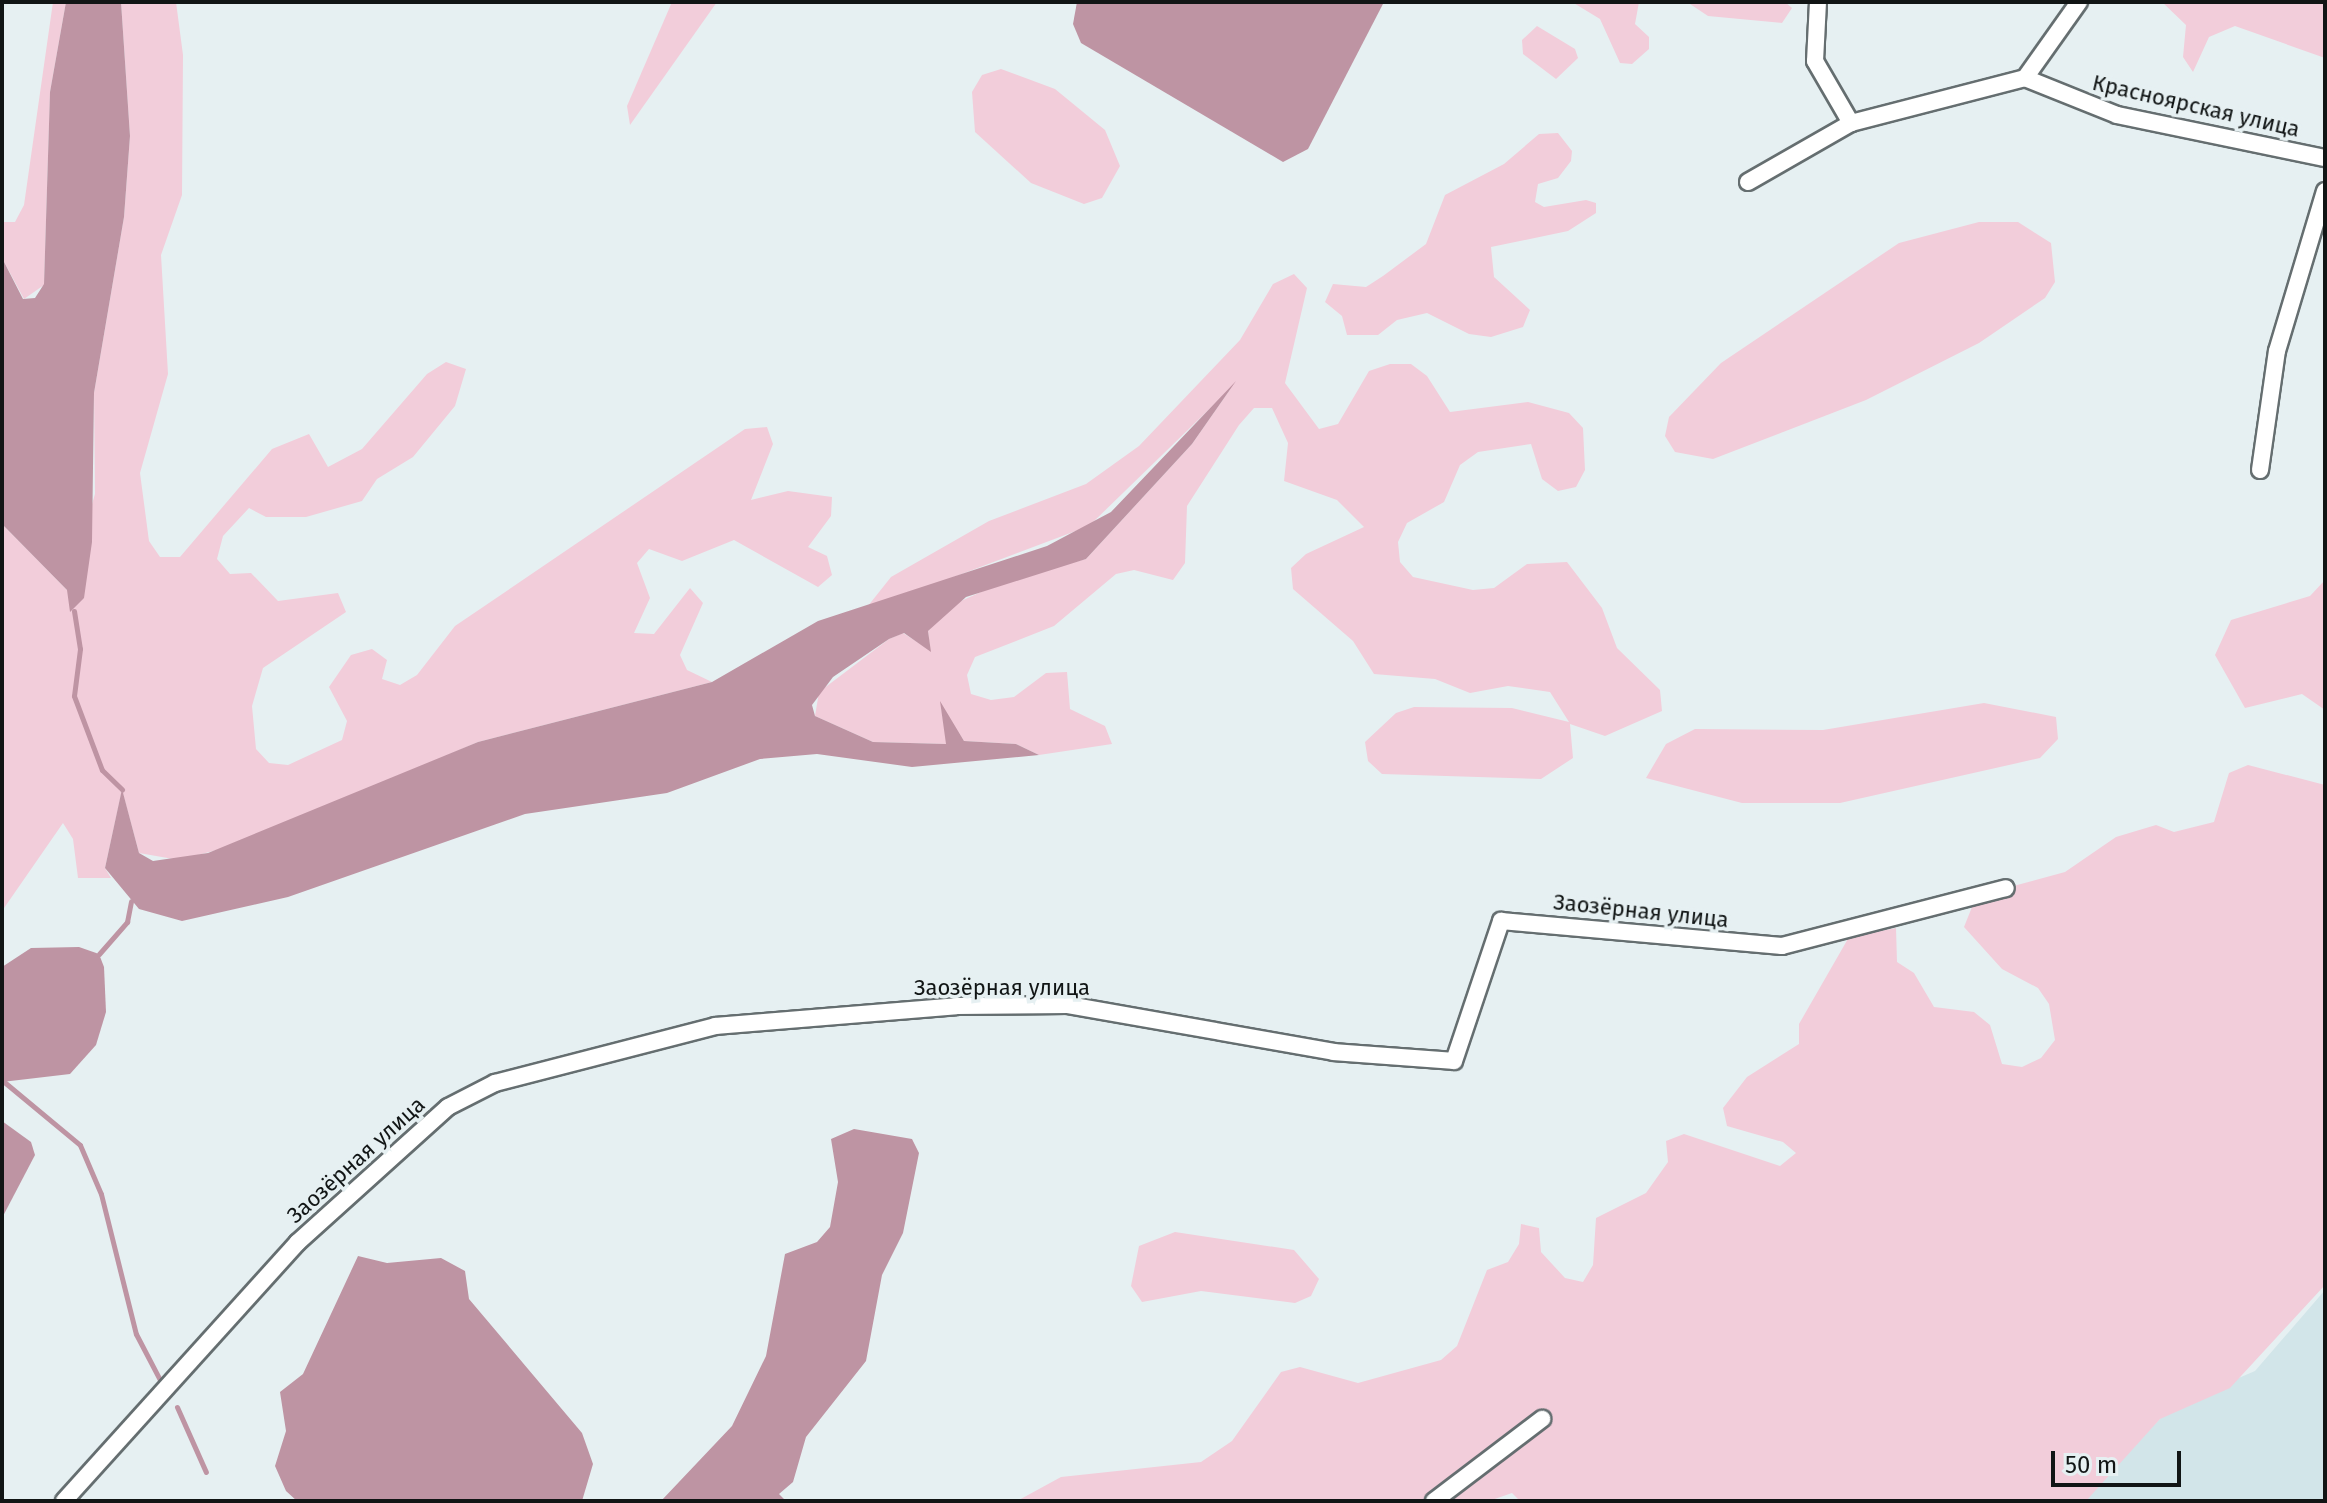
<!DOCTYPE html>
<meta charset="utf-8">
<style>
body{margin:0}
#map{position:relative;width:2327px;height:1503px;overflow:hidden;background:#e6f0f2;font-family:"Fira Sans",sans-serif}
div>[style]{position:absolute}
.built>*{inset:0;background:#d2e5e9}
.green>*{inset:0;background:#f2cdda}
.water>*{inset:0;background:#be94a3}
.stream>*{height:5px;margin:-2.5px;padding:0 2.5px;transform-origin:2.5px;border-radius:2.5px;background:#be94a3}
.roads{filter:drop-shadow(2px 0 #656e70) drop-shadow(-2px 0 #656e70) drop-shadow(0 2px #656e70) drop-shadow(0 -2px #656e70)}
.street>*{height:16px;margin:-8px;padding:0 8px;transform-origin:8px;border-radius:8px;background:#fff}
span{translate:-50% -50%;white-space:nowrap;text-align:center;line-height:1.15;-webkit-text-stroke:7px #e6f0f2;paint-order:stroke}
.street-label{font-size:22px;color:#111515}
.frame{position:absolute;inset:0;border:4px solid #111515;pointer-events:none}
.scale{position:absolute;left:2051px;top:1451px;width:130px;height:36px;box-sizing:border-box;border:4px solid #111515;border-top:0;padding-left:10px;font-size:24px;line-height:28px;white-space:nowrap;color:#111515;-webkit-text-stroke:6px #e6f0f2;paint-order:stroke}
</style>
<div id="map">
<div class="built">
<div style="clip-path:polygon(2325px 1290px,2325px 1501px,2083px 1501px,2171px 1407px,2255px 1371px)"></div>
</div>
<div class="green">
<div style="clip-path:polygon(53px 2px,66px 2px,50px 92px,44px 285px,24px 299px,2px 258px,2px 222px,15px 222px,24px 205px)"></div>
<div style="clip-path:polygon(121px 2px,176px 2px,183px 55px,182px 195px,161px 255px,168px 374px,140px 473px,149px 541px,160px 557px,180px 557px,272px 449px,309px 434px,328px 467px,362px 449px,427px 374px,446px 362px,466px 369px,455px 406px,413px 457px,377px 479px,362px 501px,306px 517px,266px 517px,249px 508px,223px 536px,217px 559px,230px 574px,251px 573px,278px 601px,338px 593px,346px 612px,263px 668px,252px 706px,256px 749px,269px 763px,288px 765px,342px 740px,347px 721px,329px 687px,351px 655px,372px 649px,387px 660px,382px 679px,400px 685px,417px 675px,455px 626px,745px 429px,767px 427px,773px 444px,751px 500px,788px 491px,832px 497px,831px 516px,808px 547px,827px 556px,832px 575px,818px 587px,734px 540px,682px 561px,649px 549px,637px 563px,650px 598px,634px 633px,654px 634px,690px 588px,703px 603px,680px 655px,687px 670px,712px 682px,478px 742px,247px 842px,179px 860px,139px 853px,122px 790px,105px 868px,111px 878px,78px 878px,73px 839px,63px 823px,2px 911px,2px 524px,67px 590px,95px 494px,94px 393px,124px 217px,130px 136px)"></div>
<div style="clip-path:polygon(672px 2px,717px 2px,630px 125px,627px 106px)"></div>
<div style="clip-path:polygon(1572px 2px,1639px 2px,1635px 24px,1649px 37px,1649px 49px,1632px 64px,1620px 63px,1600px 19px)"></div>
<div style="clip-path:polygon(1687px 2px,1785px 2px,1792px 8px,1782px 23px,1708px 16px)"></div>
<div style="clip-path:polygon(2162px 2px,2325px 2px,2325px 58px,2235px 26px,2209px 37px,2193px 72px,2183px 57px,2186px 25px)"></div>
<div style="clip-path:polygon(1537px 26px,1575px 49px,1578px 58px,1556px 79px,1523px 54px,1522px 40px)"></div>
<div style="clip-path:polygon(1001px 69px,1055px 89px,1105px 130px,1120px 166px,1102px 198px,1084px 204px,1031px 183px,975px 132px,972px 92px,982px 75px)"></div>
<div style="clip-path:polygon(1558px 133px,1572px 151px,1571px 161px,1558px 178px,1538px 184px,1535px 202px,1544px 207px,1586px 200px,1596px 203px,1596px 213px,1568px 231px,1491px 247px,1494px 277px,1530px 310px,1523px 327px,1491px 337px,1469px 334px,1427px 313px,1397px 320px,1378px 335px,1347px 335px,1342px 316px,1325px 302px,1333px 284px,1366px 287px,1383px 276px,1426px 244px,1445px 195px,1504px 164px,1539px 134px)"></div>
<div style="clip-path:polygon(1979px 222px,2018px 222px,2051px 243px,2055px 282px,2045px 298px,1979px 343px,1866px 400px,1713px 459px,1675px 452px,1665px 436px,1669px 417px,1721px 363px,1899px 243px)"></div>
<div style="clip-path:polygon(1294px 274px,1307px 288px,1285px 383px,1319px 429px,1338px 424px,1369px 371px,1390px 364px,1411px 364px,1427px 376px,1450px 412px,1528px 402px,1569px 413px,1583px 428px,1585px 470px,1576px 487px,1558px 491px,1542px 479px,1531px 444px,1478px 452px,1460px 465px,1444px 502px,1407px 523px,1398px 542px,1400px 562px,1413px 577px,1473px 590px,1494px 588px,1527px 564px,1567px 562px,1602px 608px,1617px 648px,1660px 690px,1662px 711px,1605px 736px,1570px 724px,1573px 758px,1541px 779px,1382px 774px,1368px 761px,1365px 742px,1396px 713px,1414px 707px,1512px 708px,1569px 722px,1550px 692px,1508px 686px,1470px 693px,1435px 679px,1374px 674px,1353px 641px,1293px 589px,1291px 568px,1306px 554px,1364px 527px,1337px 500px,1284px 481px,1288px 443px,1272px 408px,1254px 408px,1239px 425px,1187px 506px,1185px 563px,1173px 580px,1134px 570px,1116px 574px,1054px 626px,975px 657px,967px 675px,971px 694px,991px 700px,1014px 697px,1046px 673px,1067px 672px,1070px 709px,1105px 726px,1112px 744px,1039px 755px,1016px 744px,964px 741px,941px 706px,947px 744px,873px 742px,815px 716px,819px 692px,889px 639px,903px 633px,930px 650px,928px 631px,950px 606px,1012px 578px,1086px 559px,1192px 444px,1231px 388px,1089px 526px,864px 611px,891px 577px,989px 521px,1086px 484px,1139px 446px,1240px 340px,1273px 284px)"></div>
<div style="clip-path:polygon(2325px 580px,2325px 710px,2302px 694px,2245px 708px,2215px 655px,2231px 620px,2310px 596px)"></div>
<div style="clip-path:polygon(1984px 703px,2056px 717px,2058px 739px,2040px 758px,1840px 803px,1742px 803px,1646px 778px,1666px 744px,1695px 729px,1823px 730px)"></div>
<div style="clip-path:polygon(2248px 765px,2325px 785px,2325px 1285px,2230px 1388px,2160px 1419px,2086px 1501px,1520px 1501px,1512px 1493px,1489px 1501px,1017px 1501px,1061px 1477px,1201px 1462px,1232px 1441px,1281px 1372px,1300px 1367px,1358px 1383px,1441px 1360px,1457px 1346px,1487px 1270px,1508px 1262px,1519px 1244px,1521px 1224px,1539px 1228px,1541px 1252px,1565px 1278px,1583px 1282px,1593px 1265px,1596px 1218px,1646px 1193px,1668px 1162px,1666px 1141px,1684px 1134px,1780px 1166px,1796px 1153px,1783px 1142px,1727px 1126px,1723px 1108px,1747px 1077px,1799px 1044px,1799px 1024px,1849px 937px,1896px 928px,1897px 962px,1914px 973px,1934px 1007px,1974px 1012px,1990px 1025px,2002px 1064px,2022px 1067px,2041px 1058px,2055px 1040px,2049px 1004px,2038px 988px,2002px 969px,1964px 927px,1972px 907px,2006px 888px,2065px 872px,2116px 837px,2156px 825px,2174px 832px,2214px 822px,2229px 773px)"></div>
<div style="clip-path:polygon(1175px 1232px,1294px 1250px,1319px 1279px,1311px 1296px,1295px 1303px,1201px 1291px,1142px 1302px,1131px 1286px,1139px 1246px)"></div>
</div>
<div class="water">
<div style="clip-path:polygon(66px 2px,121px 2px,130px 136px,124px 217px,94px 393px,92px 542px,84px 598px,70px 612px,67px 590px,2px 524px,2px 258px,23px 299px,35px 298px,44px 284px,50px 92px)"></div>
<div style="clip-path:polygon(1077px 2px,1384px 2px,1308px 149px,1283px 162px,1081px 43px,1073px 24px)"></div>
<div style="clip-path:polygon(1236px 381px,1192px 444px,1086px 559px,966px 597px,928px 631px,931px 652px,904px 633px,889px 639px,833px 677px,812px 705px,815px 716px,873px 742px,946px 744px,940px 701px,964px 741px,1016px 744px,1039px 755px,912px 767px,817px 754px,760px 759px,667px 793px,525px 814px,288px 897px,182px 921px,139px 909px,105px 868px,122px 789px,139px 853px,153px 861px,208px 853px,478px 742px,712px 682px,818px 621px,1047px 546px,1111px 512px)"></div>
<div style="clip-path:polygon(79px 947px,99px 954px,104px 967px,106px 1012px,96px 1045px,70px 1074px,2px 1082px,2px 967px,31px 948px)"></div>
<div style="clip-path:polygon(2px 1121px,31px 1142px,35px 1155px,2px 1218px)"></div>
<div style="clip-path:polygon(854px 1129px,912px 1139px,919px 1153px,903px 1233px,882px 1275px,866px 1361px,806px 1437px,793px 1482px,779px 1494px,786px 1501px,661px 1501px,732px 1426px,766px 1356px,785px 1254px,817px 1242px,830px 1227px,838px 1182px,831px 1139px)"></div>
<div style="clip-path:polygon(358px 1256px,387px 1263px,441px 1258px,465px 1271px,469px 1299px,582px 1433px,593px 1464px,582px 1501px,297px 1501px,286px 1491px,275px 1466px,286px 1431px,280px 1392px,303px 1374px)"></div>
</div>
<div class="stream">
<div style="left:74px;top:611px;width:38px;rotate:81deg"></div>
<div style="left:80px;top:649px;width:47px;rotate:97.3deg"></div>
<div style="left:74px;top:696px;width:79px;rotate:69.3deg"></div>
<div style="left:102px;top:770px;width:28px;rotate:44deg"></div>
<div style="left:99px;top:954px;width:43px;rotate:-48.8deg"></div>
<div style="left:127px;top:922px;width:21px;rotate:-79deg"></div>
<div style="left:3px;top:1081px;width:100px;rotate:39.7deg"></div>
<div style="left:80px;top:1145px;width:53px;rotate:66.8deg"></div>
<div style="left:101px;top:1194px;width:144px;rotate:76deg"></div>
<div style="left:136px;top:1334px;width:52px;rotate:62.4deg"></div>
<div style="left:177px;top:1407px;width:71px;rotate:66deg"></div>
</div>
<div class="roads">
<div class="street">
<div style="left:1818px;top:2px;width:59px;rotate:92.9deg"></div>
<div style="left:1815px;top:61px;width:72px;rotate:59.9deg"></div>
<div style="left:2025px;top:78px;width:93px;rotate:-54.6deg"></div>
<div style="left:1748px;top:182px;width:119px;rotate:-29.8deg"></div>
<div style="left:1851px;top:123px;width:180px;rotate:-14.5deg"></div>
<div style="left:2025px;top:78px;width:99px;rotate:21.9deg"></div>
<div style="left:2117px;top:115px;width:212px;rotate:11.7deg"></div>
<div style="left:2260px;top:470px;width:120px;rotate:-81.9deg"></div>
<div style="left:2277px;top:351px;width:167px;rotate:-73.3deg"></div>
<div style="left:64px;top:1501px;width:348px;rotate:-47.9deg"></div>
<div style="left:297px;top:1243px;width:203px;rotate:-42deg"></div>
<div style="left:448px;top:1107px;width:53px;rotate:-27.1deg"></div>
<div style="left:495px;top:1083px;width:227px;rotate:-14.5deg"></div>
<div style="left:715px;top:1026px;width:242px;rotate:-4.7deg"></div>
<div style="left:956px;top:1006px;width:112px;rotate:-0.5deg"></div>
<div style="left:1068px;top:1005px;width:270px;rotate:10deg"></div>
<div style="left:1334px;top:1052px;width:120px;rotate:4.3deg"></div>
<div style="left:1454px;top:1061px;width:148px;rotate:-71.4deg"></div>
<div style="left:1501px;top:921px;width:282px;rotate:5.1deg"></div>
<div style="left:1782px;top:946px;width:231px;rotate:-14.5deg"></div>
<div style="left:1434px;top:1501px;width:136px;rotate:-37.2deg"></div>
</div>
</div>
<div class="street-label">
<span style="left:2196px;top:106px;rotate:13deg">Красноярская улица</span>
<span style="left:1641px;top:911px;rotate:6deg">Заозёрная улица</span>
<span style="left:1002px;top:988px">Заозёрная улица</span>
<span style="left:356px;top:1160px;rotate:-42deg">Заозёрная улица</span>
</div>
<div class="frame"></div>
<div class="scale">50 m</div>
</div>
